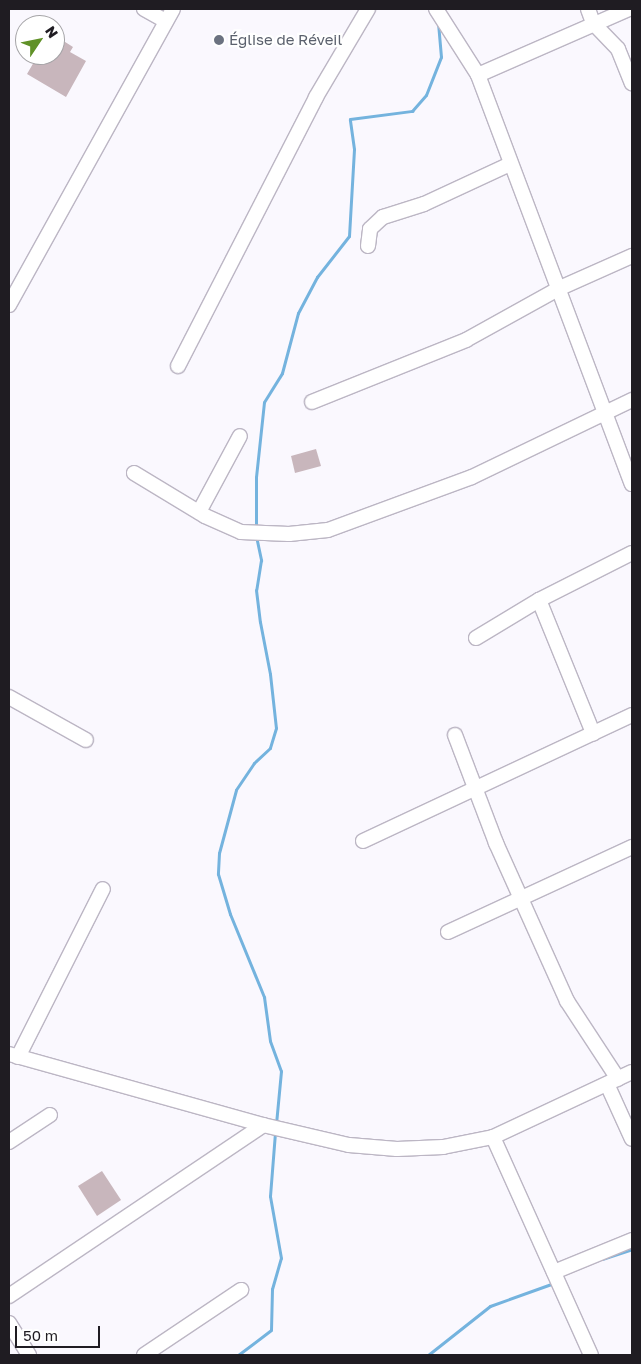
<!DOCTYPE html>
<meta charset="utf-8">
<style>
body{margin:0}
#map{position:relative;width:641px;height:1364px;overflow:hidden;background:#faf8fe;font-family:"Golos Text",sans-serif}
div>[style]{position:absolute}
.stream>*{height:3px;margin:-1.5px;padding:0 1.5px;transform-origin:1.5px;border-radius:1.5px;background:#74b3de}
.building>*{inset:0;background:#c8b6bc}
.roads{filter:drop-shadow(1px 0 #bcb6c4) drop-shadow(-1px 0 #bcb6c4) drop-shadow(0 1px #bcb6c4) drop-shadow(0 -1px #bcb6c4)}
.minor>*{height:14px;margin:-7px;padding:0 7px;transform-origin:7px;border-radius:7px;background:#fff}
.dots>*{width:14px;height:14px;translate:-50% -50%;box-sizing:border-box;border:2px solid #fff;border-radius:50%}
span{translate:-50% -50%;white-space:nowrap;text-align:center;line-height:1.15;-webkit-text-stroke:4.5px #fff;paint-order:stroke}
.worship-label{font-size:15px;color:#5b616d}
.left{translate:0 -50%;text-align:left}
.frame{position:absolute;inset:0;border:10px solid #1f1c22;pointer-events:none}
.north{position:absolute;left:15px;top:15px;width:50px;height:50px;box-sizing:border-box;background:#fff;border:1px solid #a5a4a7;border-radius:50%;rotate:56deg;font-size:14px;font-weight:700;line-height:20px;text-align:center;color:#1f1c22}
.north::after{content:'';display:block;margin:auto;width:18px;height:22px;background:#609127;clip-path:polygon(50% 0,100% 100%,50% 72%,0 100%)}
.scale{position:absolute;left:15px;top:1326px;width:85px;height:22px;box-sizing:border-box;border:2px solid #1f1c22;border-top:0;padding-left:6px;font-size:15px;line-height:18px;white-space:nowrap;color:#1f1c22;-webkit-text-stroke:4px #fff;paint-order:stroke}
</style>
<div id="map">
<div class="stream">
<div style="left:256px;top:530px;width:53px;rotate:-90deg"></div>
<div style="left:256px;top:477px;width:75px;rotate:-83.9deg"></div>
<div style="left:264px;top:402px;width:34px;rotate:-58deg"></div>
<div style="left:282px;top:373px;width:62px;rotate:-75.1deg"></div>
<div style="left:298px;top:313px;width:41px;rotate:-62.2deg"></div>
<div style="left:317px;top:277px;width:52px;rotate:-52deg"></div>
<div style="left:349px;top:236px;width:87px;rotate:-86.7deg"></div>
<div style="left:354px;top:149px;width:30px;rotate:-98deg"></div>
<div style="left:350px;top:119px;width:63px;rotate:-7.4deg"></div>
<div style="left:412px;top:111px;width:21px;rotate:-49deg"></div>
<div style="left:426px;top:95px;width:41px;rotate:-68.5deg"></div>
<div style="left:441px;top:57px;width:35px;rotate:-95deg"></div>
<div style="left:256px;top:536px;width:25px;rotate:78deg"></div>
<div style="left:261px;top:560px;width:30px;rotate:99deg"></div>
<div style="left:256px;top:590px;width:32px;rotate:83deg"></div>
<div style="left:260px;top:622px;width:53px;rotate:79.1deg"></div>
<div style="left:270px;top:674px;width:54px;rotate:83.7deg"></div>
<div style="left:276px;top:728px;width:21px;rotate:107deg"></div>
<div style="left:270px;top:748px;width:22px;rotate:137deg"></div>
<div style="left:254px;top:763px;width:32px;rotate:124deg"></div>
<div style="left:236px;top:790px;width:65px;rotate:105.1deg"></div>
<div style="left:219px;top:853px;width:21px;rotate:93deg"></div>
<div style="left:218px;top:874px;width:42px;rotate:73.3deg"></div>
<div style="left:230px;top:914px;width:90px;rotate:67.7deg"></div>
<div style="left:264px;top:997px;width:44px;rotate:82.2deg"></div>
<div style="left:270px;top:1041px;width:32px;rotate:70deg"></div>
<div style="left:281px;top:1071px;width:53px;rotate:95.4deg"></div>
<div style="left:602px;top:1259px;width:32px;rotate:-18deg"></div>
<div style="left:238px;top:1355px;width:41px;rotate:-37.1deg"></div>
<div style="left:271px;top:1330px;width:41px;rotate:-88.6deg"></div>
<div style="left:272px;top:1289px;width:32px;rotate:-74deg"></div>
<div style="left:281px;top:1258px;width:63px;rotate:-100.1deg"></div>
<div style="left:270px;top:1196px;width:63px;rotate:-85.5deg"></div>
<div style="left:428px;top:1355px;width:79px;rotate:-38.3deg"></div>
<div style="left:490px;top:1306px;width:68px;rotate:-19.8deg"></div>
</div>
<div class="building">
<div style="clip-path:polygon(62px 40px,73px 47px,70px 52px,86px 61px,66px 97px,27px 74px,38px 55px,55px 55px,55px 43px,59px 45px)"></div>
<div style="clip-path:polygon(316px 449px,321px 466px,295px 473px,291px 456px)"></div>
<div style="clip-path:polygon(102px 1171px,121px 1200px,97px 1216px,78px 1186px)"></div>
</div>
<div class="roads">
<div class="minor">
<div style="left:144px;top:9px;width:25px;rotate:29deg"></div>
<div style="left:436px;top:9px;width:78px;rotate:57.5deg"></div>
<div style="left:478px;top:75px;width:437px;rotate:69.4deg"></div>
<div style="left:588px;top:9px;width:15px;rotate:70deg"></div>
<div style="left:593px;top:23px;width:36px;rotate:46deg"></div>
<div style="left:618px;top:49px;width:37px;rotate:68deg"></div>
<div style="left:478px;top:75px;width:165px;rotate:-23.6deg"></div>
<div style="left:368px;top:246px;width:17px;rotate:-83deg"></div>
<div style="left:370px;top:229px;width:18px;rotate:-43deg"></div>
<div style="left:383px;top:217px;width:43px;rotate:-17.6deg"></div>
<div style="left:424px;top:204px;width:95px;rotate:-24.9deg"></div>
<div style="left:9px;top:305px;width:338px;rotate:-61deg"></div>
<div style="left:178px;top:366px;width:302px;rotate:-62.8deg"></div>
<div style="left:316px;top:97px;width:102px;rotate:-59.4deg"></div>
<div style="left:312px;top:402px;width:166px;rotate:-21.9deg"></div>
<div style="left:466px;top:340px;width:107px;rotate:-29deg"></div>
<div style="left:560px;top:288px;width:79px;rotate:-24deg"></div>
<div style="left:134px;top:473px;width:83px;rotate:31.2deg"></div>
<div style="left:205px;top:516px;width:39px;rotate:24deg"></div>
<div style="left:241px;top:532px;width:48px;rotate:2.4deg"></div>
<div style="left:289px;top:534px;width:39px;rotate:-6deg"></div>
<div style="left:328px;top:530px;width:153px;rotate:-20.2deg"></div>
<div style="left:472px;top:477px;width:178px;rotate:-25.7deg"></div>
<div style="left:199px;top:512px;width:86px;rotate:-61.7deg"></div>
<div style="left:539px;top:600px;width:144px;rotate:67.9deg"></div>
<div style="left:476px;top:638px;width:74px;rotate:-31.1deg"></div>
<div style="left:539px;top:600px;width:104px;rotate:-26.8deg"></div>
<div style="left:9px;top:697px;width:88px;rotate:29.2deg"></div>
<div style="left:455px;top:735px;width:116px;rotate:69.2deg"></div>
<div style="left:496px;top:843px;width:173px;rotate:65.8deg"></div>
<div style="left:567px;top:1001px;width:93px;rotate:56.8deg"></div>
<div style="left:363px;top:841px;width:297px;rotate:-25.1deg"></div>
<div style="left:448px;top:932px;width:203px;rotate:-24.8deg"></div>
<div style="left:9px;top:1054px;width:264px;rotate:15.6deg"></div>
<div style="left:263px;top:1125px;width:88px;rotate:13.1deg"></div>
<div style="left:349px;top:1145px;width:48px;rotate:4.8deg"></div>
<div style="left:397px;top:1149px;width:46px;rotate:-2.5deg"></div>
<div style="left:443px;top:1147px;width:51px;rotate:-11.3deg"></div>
<div style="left:493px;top:1137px;width:153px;rotate:-25.1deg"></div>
<div style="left:18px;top:1057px;width:188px;rotate:-63.2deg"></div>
<div style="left:607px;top:1084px;width:60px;rotate:65.6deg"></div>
<div style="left:493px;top:1137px;width:239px;rotate:65.8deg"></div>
<div style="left:9px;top:1142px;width:49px;rotate:-33.4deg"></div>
<div style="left:554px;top:1272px;width:84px;rotate:-22.3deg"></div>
<div style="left:9px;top:1296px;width:306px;rotate:-33.9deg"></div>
<div style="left:9px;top:1323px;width:38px;rotate:58deg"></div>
<div style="left:144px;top:1355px;width:117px;rotate:-33.8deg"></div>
</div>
</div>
<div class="dots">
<div style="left:219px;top:40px;background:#6b7280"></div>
</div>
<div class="worship-label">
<span class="left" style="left:229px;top:40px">Église de Réveil</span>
</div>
<div class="frame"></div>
<div class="north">N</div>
<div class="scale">50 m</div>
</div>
